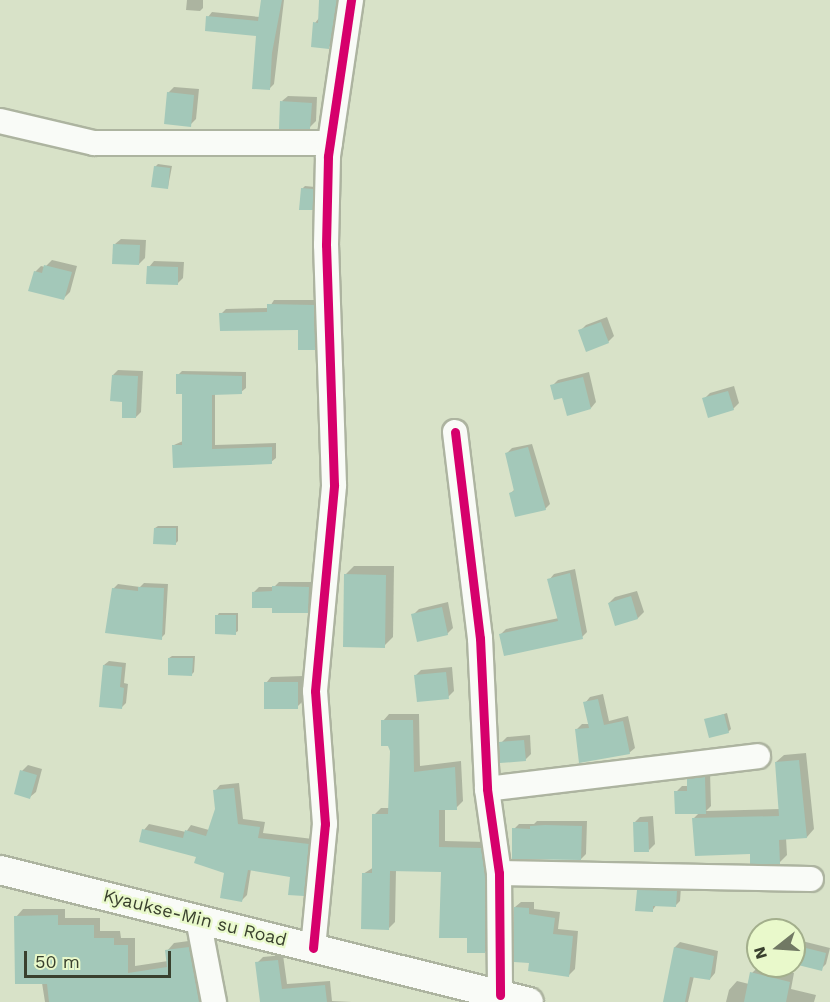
<!DOCTYPE html>
<style>
body{margin:0}
#map{position:relative;width:830px;height:1002px;overflow:hidden;background:#d8e2c8;font-family:"Work Sans",sans-serif}
div>[style]{position:absolute}
.shadow>*{inset:0;background:#0003}
.building>*{inset:0;background:#a3c8b9}
.roads{filter:drop-shadow(2px 0 #adb4a0) drop-shadow(-2px 0 #adb4a0) drop-shadow(0 2px #adb4a0) drop-shadow(0 -2px #adb4a0)}
.minor>*{height:24px;margin:-12px;padding:0 12px;transform-origin:12px;border-radius:12px;background:#f9fbf7}
.tertiary>*{height:28px;margin:-14px;padding:0 14px;transform-origin:14px;border-radius:14px;background:#f9fbf7}
.cycleway>*{height:9px;margin:-4.5px;padding:0 4.5px;transform-origin:4.5px;border-radius:4.5px;background:#d6006c}
span{translate:-50% -50%;white-space:nowrap;text-align:center;line-height:1.15;-webkit-text-stroke:4.5px #e9f9cb;paint-order:stroke}
.street-label{font-size:18px;color:#39402e}
.north{position:absolute;left:746px;top:918px;width:60px;height:60px;box-sizing:border-box;background:#e9f9cb;border:2px solid #a3af8c;border-radius:50%;rotate:253deg;font-size:16px;font-weight:700;line-height:24px;text-align:center;color:#39402e}
.north::after{content:'';display:block;margin:auto;width:21px;height:27px;background:#717964;clip-path:polygon(50% 0,100% 100%,50% 72%,0 100%)}
.scale{position:absolute;left:24px;top:951px;width:147px;height:27px;box-sizing:border-box;border:3px solid #39402e;border-top:0;padding-left:8px;font-size:18px;line-height:21px;white-space:nowrap;color:#39402e;-webkit-text-stroke:4px #e9f9cb;paint-order:stroke}
</style>
<div id="map">
<div class="shadow">
<div style="clip-path:polygon(187px 0,203px 0,203px 8px,200px 11px,186px 10px)"></div>
<div style="clip-path:polygon(262px 0,284px 0,274px 84px,269px 89px,258px 34px,208px 17px,212px 12px,260px 17px)"></div>
<div style="clip-path:polygon(321px 0,340px 0,335px 41px,329px 47px,315px 23px,319px 18px)"></div>
<div style="clip-path:polygon(174px 87px,199px 89px,196px 119px,190px 125px,168px 93px)"></div>
<div style="clip-path:polygon(288px 96px,317px 97px,316px 121px,310px 127px,282px 101px)"></div>
<div style="clip-path:polygon(158px 164px,172px 166px,168px 187px,155px 167px)"></div>
<div style="clip-path:polygon(305px 186px,315px 187px,314px 206px,312px 209px,302px 189px)"></div>
<div style="clip-path:polygon(121px 239px,146px 240px,145px 258px,139px 264px,115px 244px)"></div>
<div style="clip-path:polygon(52px 260px,77px 266px,70px 292px,64px 298px,35px 272px,41px 266px,45px 267px)"></div>
<div style="clip-path:polygon(154px 261px,184px 262px,183px 278px,177px 284px,149px 267px)"></div>
<div style="clip-path:polygon(274px 300px,318px 300px,320px 343px,315px 348px,300px 328px,221px 314px,226px 309px,269px 308px)"></div>
<div style="clip-path:polygon(607px 317px,614px 336px,608px 342px,580px 331px,586px 325px)"></div>
<div style="clip-path:polygon(118px 370px,143px 371px,141px 412px,136px 417px,124px 401px,113px 375px)"></div>
<div style="clip-path:polygon(182px 371px,246px 372px,246px 388px,241px 392px,215px 393px,215px 445px,276px 443px,276px 458px,271px 462px,174px 445px,183px 441px,183px 393px,178px 375px)"></div>
<div style="clip-path:polygon(589px 372px,596px 402px,591px 408px,563px 396px,552px 386px,558px 380px)"></div>
<div style="clip-path:polygon(734px 386px,739px 403px,733px 409px,704px 399px,710px 393px)"></div>
<div style="clip-path:polygon(532px 444px,550px 504px,545px 509px,511px 493px,515px 489px,507px 453px,512px 448px)"></div>
<div style="clip-path:polygon(158px 526px,178px 526px,178px 541px,175px 544px,155px 528px)"></div>
<div style="clip-path:polygon(354px 566px,394px 566px,393px 637px,384px 646px,345px 575px)"></div>
<div style="clip-path:polygon(575px 569px,587px 632px,582px 637px,501px 634px,506px 629px,559px 618px,549px 580px,554px 574px)"></div>
<div style="clip-path:polygon(279px 582px,314px 582px,312px 607px,307px 612px,274px 606px,254px 592px,259px 587px,274px 587px)"></div>
<div style="clip-path:polygon(144px 583px,168px 584px,165px 634px,161px 638px,113px 589px,118px 584px,140px 587px)"></div>
<div style="clip-path:polygon(637px 591px,644px 612px,638px 618px,616px 624px,609px 603px,615px 597px)"></div>
<div style="clip-path:polygon(448px 602px,453px 628px,447px 634px,413px 615px,419px 609px)"></div>
<div style="clip-path:polygon(219px 613px,238px 613px,238px 631px,235px 633px,217px 616px)"></div>
<div style="clip-path:polygon(172px 656px,195px 656px,194px 672px,192px 674px,169px 658px)"></div>
<div style="clip-path:polygon(109px 661px,126px 663px,124px 683px,128px 684px,126px 703px,122px 707px,104px 665px)"></div>
<div style="clip-path:polygon(452px 667px,454px 691px,448px 697px,415px 676px,421px 670px)"></div>
<div style="clip-path:polygon(303px 676px,303px 701px,297px 707px,266px 683px,271px 677px)"></div>
<div style="clip-path:polygon(603px 694px,609px 721px,628px 716px,635px 748px,629px 753px,576px 730px,582px 724px,589px 724px,585px 703px,590px 697px)"></div>
<div style="clip-path:polygon(727px 713px,731px 729px,728px 732px,706px 720px)"></div>
<div style="clip-path:polygon(389px 714px,419px 714px,420px 766px,461px 761px,463px 801px,456px 808px,445px 808px,445px 841px,487px 842px,492px 945px,485px 952px,468px 937px,442px 870px,396px 870px,395px 922px,388px 929px,363px 874px,374px 867px,374px 815px,381px 808px,390px 808px,391px 751px,383px 721px)"></div>
<div style="clip-path:polygon(530px 735px,531px 754px,525px 760px,501px 743px,507px 737px)"></div>
<div style="clip-path:polygon(806px 753px,814px 829px,807px 837px,786px 838px,787px 855px,779px 863px,752px 853px,693px 819px,700px 812px,676px 792px,682px 786px,688px 786px,688px 780px,694px 774px,710px 772px,711px 806px,706px 811px,780px 809px,776px 762px,784px 755px)"></div>
<div style="clip-path:polygon(28px 765px,42px 769px,36px 792px,30px 797px,22px 771px)"></div>
<div style="clip-path:polygon(239px 783px,243px 819px,265px 822px,263px 833px,313px 839px,309px 889px,303px 895px,292px 875px,251px 869px,247px 895px,242px 900px,226px 872px,198px 856px,144px 830px,149px 824px,186px 832px,191px 825px,209px 830px,217px 809px,215px 791px,220px 785px)"></div>
<div style="clip-path:polygon(653px 816px,655px 844px,649px 850px,634px 823px,640px 817px)"></div>
<div style="clip-path:polygon(537px 821px,587px 821px,586px 854px,581px 859px,514px 829px,519px 824px,534px 824px)"></div>
<div style="clip-path:polygon(643px 886px,681px 887px,680px 901px,675px 906px,657px 904px,652px 911px,638px 891px)"></div>
<div style="clip-path:polygon(521px 902px,534px 902px,534px 909px,560px 912px,558px 929px,578px 931px,575px 969px,569px 975px,531px 961px,515px 907px)"></div>
<div style="clip-path:polygon(23px 909px,65px 909px,65px 918px,100px 918px,100px 931px,120px 931px,121px 938px,135px 938px,135px 966px,168px 961px,167px 951px,174px 943px,196px 940px,210px 1002px,45px 1002px,42px 983px,16px 917px)"></div>
<div style="clip-path:polygon(794px 939px,830px 948px,826px 964px,821px 969px,794px 963px)"></div>
<div style="clip-path:polygon(680px 942px,718px 951px,715px 973px,710px 979px,694px 976px,688px 1002px,664px 1002px,675px 947px)"></div>
<div style="clip-path:polygon(283px 955px,287px 984px,330px 981px,332px 1001px,352px 1002px,262px 1002px,257px 963px,263px 957px)"></div>
<div style="clip-path:polygon(759px 966px,794px 973px,791px 989px,816px 995px,814px 1002px,726px 1002px,729px 990px,737px 981px,749px 984px,752px 973px)"></div>
</div>
<div class="building">
<div style="clip-path:polygon(261px 0,282px 0,272px 53px,270px 90px,252px 89px,256px 36px,205px 31px,206px 16px,258px 21px)"></div>
<div style="clip-path:polygon(319px 0,337px 0,329px 49px,311px 47px,313px 22px,318px 23px)"></div>
<div style="clip-path:polygon(167px 92px,194px 95px,191px 127px,164px 124px)"></div>
<div style="clip-path:polygon(280px 101px,312px 103px,310px 129px,279px 129px)"></div>
<div style="clip-path:polygon(154px 166px,170px 168px,168px 189px,151px 187px)"></div>
<div style="clip-path:polygon(301px 188px,313px 189px,313px 210px,299px 210px)"></div>
<div style="clip-path:polygon(113px 244px,140px 245px,139px 265px,112px 264px)"></div>
<div style="clip-path:polygon(44px 265px,72px 272px,64px 300px,28px 291px,34px 271px,42px 273px)"></div>
<div style="clip-path:polygon(147px 266px,178px 267px,178px 285px,146px 284px)"></div>
<div style="clip-path:polygon(267px 304px,314px 305px,315px 350px,298px 350px,298px 330px,220px 331px,219px 313px,267px 312px)"></div>
<div style="clip-path:polygon(601px 322px,609px 343px,586px 352px,578px 330px)"></div>
<div style="clip-path:polygon(176px 374px,242px 376px,242px 394px,212px 395px,212px 449px,272px 447px,272px 464px,173px 468px,172px 445px,182px 445px,182px 394px,176px 394px)"></div>
<div style="clip-path:polygon(112px 375px,138px 376px,136px 418px,122px 418px,122px 402px,110px 401px)"></div>
<div style="clip-path:polygon(583px 377px,591px 409px,567px 416px,562px 398px,554px 400px,550px 385px)"></div>
<div style="clip-path:polygon(728px 391px,734px 410px,708px 418px,702px 398px)"></div>
<div style="clip-path:polygon(528px 447px,546px 510px,515px 517px,509px 493px,514px 491px,505px 453px)"></div>
<div style="clip-path:polygon(154px 528px,176px 528px,176px 545px,153px 544px)"></div>
<div style="clip-path:polygon(570px 573px,583px 639px,504px 656px,499px 634px,558px 621px,547px 579px)"></div>
<div style="clip-path:polygon(344px 574px,386px 575px,385px 648px,343px 647px)"></div>
<div style="clip-path:polygon(272px 586px,309px 587px,308px 613px,272px 613px,272px 608px,252px 608px,252px 592px,272px 591px)"></div>
<div style="clip-path:polygon(138px 587px,164px 588px,162px 640px,105px 633px,112px 588px,138px 591px)"></div>
<div style="clip-path:polygon(631px 596px,638px 619px,615px 626px,608px 603px)"></div>
<div style="clip-path:polygon(442px 607px,448px 635px,417px 642px,411px 614px)"></div>
<div style="clip-path:polygon(215px 615px,236px 615px,236px 635px,215px 634px)"></div>
<div style="clip-path:polygon(168px 658px,193px 658px,192px 676px,168px 675px)"></div>
<div style="clip-path:polygon(103px 665px,122px 667px,120px 687px,124px 688px,122px 709px,99px 707px)"></div>
<div style="clip-path:polygon(446px 672px,449px 699px,417px 702px,414px 675px)"></div>
<div style="clip-path:polygon(264px 682px,298px 682px,298px 709px,264px 709px)"></div>
<div style="clip-path:polygon(598px 699px,604px 725px,623px 721px,630px 754px,579px 763px,575px 729px,589px 728px,583px 702px)"></div>
<div style="clip-path:polygon(724px 714px,729px 733px,709px 738px,704px 719px)"></div>
<div style="clip-path:polygon(381px 720px,413px 720px,414px 772px,455px 767px,457px 810px,439px 810px,439px 847px,481px 848px,485px 874px,485px 953px,467px 953px,467px 938px,439px 938px,441px 872px,390px 871px,389px 930px,361px 929px,362px 873px,372px 873px,372px 814px,388px 814px,390px 751px,388px 746px,381px 746px)"></div>
<div style="clip-path:polygon(524px 740px,526px 761px,500px 763px,499px 742px)"></div>
<div style="clip-path:polygon(799px 760px,807px 838px,779px 840px,780px 864px,750px 864px,750px 854px,695px 856px,692px 818px,779px 816px,775px 762px)"></div>
<div style="clip-path:polygon(20px 770px,37px 775px,30px 799px,14px 794px)"></div>
<div style="clip-path:polygon(705px 777px,706px 814px,675px 814px,674px 791px,687px 791px,687px 779px)"></div>
<div style="clip-path:polygon(234px 788px,238px 824px,260px 827px,258px 838px,309px 844px,304px 896px,288px 895px,290px 877px,248px 870px,242px 902px,220px 898px,224px 873px,194px 863px,196px 857px,139px 842px,142px 829px,183px 838px,185px 830px,206px 836px,215px 809px,213px 790px)"></div>
<div style="clip-path:polygon(633px 822px,648px 822px,649px 852px,634px 852px)"></div>
<div style="clip-path:polygon(545px 825px,582px 826px,581px 860px,512px 859px,512px 828px,530px 829px,530px 826px)"></div>
<div style="clip-path:polygon(637px 890px,677px 891px,676px 907px,653px 906px,653px 912px,635px 911px)"></div>
<div style="clip-path:polygon(514px 907px,529px 908px,529px 914px,555px 918px,553px 934px,573px 936px,569px 977px,528px 971px,529px 963px,514px 962px)"></div>
<div style="clip-path:polygon(58px 915px,58px 925px,94px 925px,94px 938px,114px 938px,114px 945px,128px 945px,128px 973px,167px 967px,165px 950px,189px 947px,199px 1002px,49px 1002px,47px 984px,15px 984px,14px 916px)"></div>
<div style="clip-path:polygon(794px 945px,826px 953px,822px 971px,794px 964px)"></div>
<div style="clip-path:polygon(674px 947px,714px 956px,710px 980px,690px 977px,685px 1002px,663px 1002px)"></div>
<div style="clip-path:polygon(278px 960px,282px 989px,325px 985px,327px 1002px,260px 1002px,255px 962px)"></div>
<div style="clip-path:polygon(750px 972px,790px 982px,786px 1002px,744px 1002px)"></div>
</div>
<div class="roads">
<div class="minor">
<div style="left:0;top:121px;width:97px;rotate:13.2deg"></div>
<div style="left:94px;top:143px;width:236px"></div>
<div style="left:455px;top:432px;width:208px;rotate:83.1deg"></div>
<div style="left:480px;top:638px;width:151px;rotate:87.3deg"></div>
<div style="left:487px;top:789px;width:85px;rotate:81.9deg"></div>
<div style="left:499px;top:873px;width:122px;rotate:89.5deg"></div>
<div style="left:487px;top:789px;width:273px;rotate:-6.9deg"></div>
<div style="left:499px;top:873px;width:312px;rotate:1.1deg"></div>
<div style="left:198px;top:919px;width:85px;rotate:79.1deg"></div>
<div style="left:313px;top:948px;width:125px;rotate:-84.5deg"></div>
<div style="left:325px;top:824px;width:133px;rotate:-94.3deg"></div>
<div style="left:315px;top:691px;width:207px;rotate:-84.7deg"></div>
<div style="left:334px;top:485px;width:240px;rotate:-91.9deg"></div>
<div style="left:326px;top:245px;width:89px;rotate:-88.7deg"></div>
<div style="left:328px;top:156px;width:158px;rotate:-81.6deg"></div>
</div>
<div class="tertiary">
<div style="left:0;top:870px;width:545px;rotate:14.01deg"></div>
</div>
</div>
<div class="cycleway">
<div style="left:455px;top:432px;width:208px;rotate:83.1deg"></div>
<div style="left:480px;top:638px;width:151px;rotate:87.3deg"></div>
<div style="left:487px;top:789px;width:85px;rotate:81.9deg"></div>
<div style="left:499px;top:873px;width:122px;rotate:89.5deg"></div>
<div style="left:313px;top:948px;width:125px;rotate:-84.5deg"></div>
<div style="left:325px;top:824px;width:133px;rotate:-94.3deg"></div>
<div style="left:315px;top:691px;width:207px;rotate:-84.7deg"></div>
<div style="left:334px;top:485px;width:240px;rotate:-91.9deg"></div>
<div style="left:326px;top:245px;width:89px;rotate:-88.7deg"></div>
<div style="left:328px;top:156px;width:158px;rotate:-81.6deg"></div>
</div>
<div class="street-label">
<span style="left:195px;top:918px;rotate:14deg">Kyaukse-Min su Road</span>
</div>
<div class="north">N</div>
<div class="scale">50 m</div>
</div>
